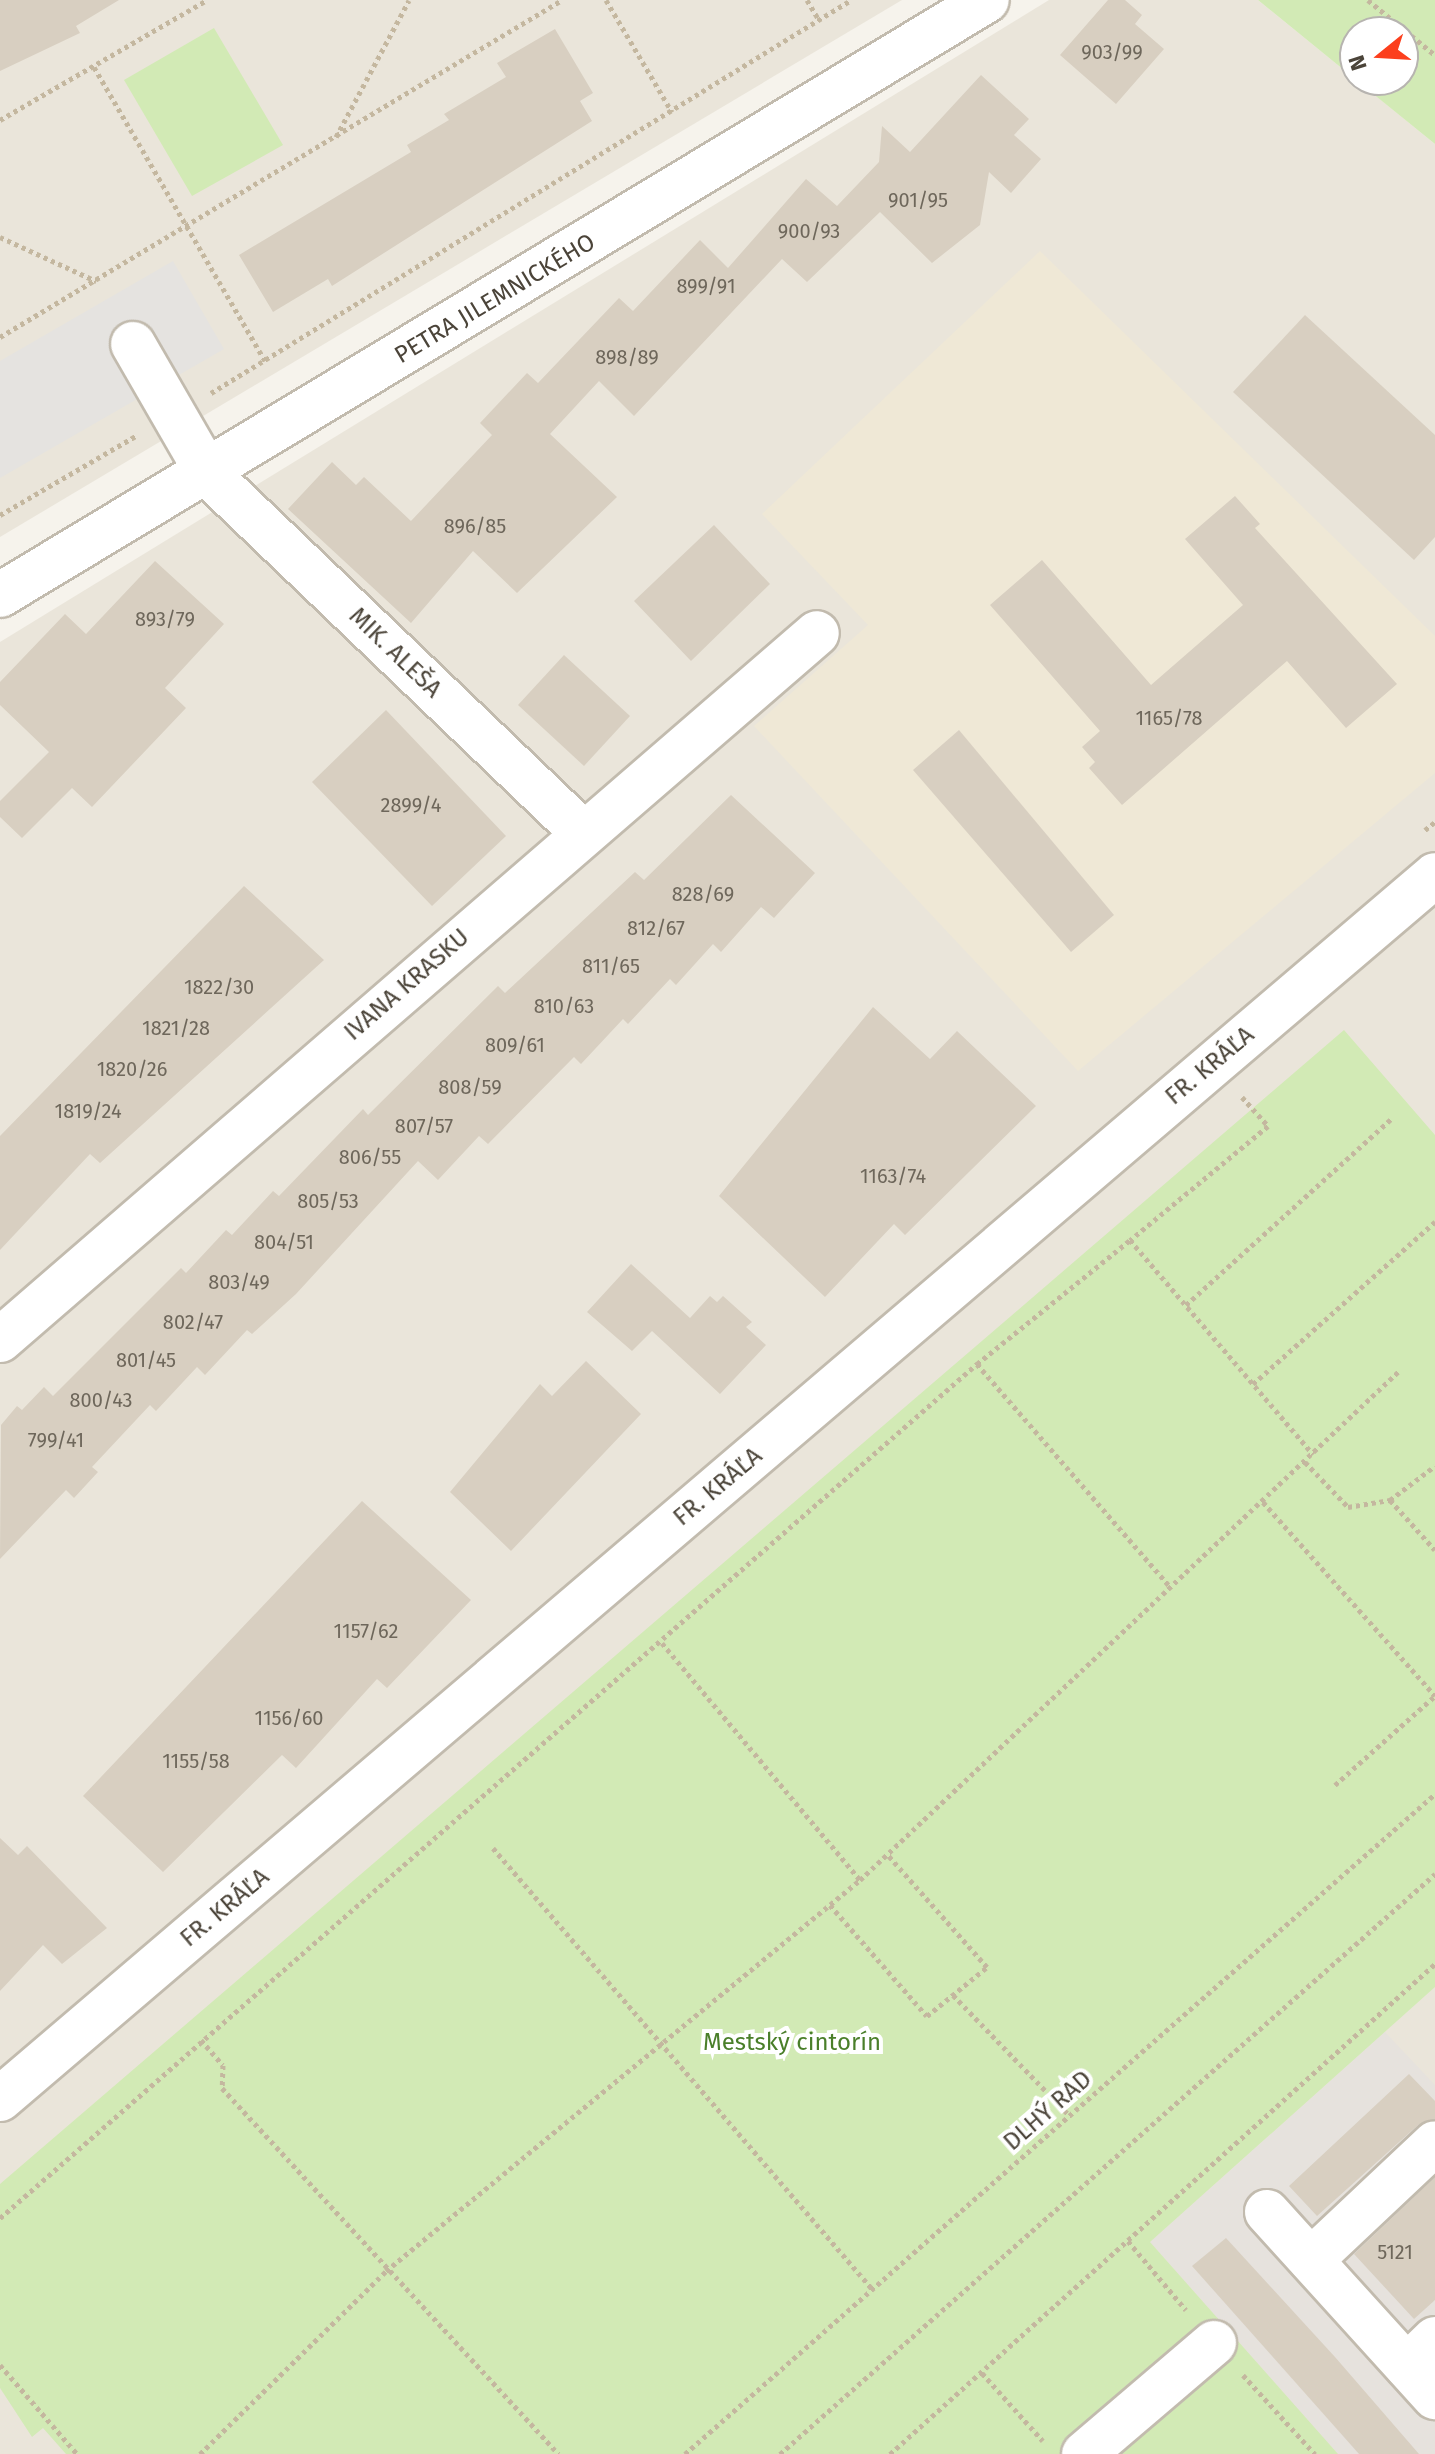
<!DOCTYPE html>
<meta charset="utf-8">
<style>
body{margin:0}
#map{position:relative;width:1435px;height:2454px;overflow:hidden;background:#f6f3ec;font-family:"Fira Sans",sans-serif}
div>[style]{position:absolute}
.residential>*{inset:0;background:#eae5da}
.industrial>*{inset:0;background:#e6e2dd}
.education>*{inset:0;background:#efe8d6}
.green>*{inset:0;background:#d2eab5}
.parking>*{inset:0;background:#e5e3e0}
.building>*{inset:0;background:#d8cfc1}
.path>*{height:5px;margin-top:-2.5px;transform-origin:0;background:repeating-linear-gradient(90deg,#c4b79f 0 4px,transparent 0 8px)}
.roads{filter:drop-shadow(2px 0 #c2bbae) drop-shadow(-2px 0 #c2bbae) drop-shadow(0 2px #c2bbae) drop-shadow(0 -2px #c2bbae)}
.minor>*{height:44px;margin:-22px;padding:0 22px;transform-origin:22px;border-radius:22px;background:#fff}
span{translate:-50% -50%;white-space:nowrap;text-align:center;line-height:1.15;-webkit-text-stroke:8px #fff;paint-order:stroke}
.number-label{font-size:20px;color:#6e675b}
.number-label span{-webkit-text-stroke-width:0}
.street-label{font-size:24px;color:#4b4439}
.park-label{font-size:24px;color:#4a7f2a}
.north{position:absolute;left:1339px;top:16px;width:80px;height:80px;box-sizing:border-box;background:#fff;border:2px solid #b7b4b0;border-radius:50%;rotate:252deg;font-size:22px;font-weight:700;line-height:32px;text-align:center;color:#4b4439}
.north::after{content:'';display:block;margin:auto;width:28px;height:36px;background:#fc3f1d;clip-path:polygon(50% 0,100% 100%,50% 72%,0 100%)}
</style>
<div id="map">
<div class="residential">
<div style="clip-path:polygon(0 0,902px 0,0 537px)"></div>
<div style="clip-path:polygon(1049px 0,1258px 0,1435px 144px,1435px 2454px,0 2454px,0 642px)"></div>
</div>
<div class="industrial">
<div style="clip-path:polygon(1385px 2032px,1435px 2085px,1435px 2454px,1338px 2454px,1150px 2242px)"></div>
</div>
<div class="education">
<div style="clip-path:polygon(1040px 251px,1435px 636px,1435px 773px,1078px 1071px,754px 726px,868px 625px,762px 514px)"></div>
</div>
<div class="green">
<div style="clip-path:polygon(1258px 0,1435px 0,1435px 144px,1356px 80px,1403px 80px,1403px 32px,1355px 32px,1355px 79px)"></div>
<div style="clip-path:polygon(214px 28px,283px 145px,192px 196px,124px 80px)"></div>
<div style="clip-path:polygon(1344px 1030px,1435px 1135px,1435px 1987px,1150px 2242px,1338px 2454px,66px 2454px,43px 2428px,32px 2437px,0 2388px,0 2184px)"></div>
</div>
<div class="parking">
<div style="clip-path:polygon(173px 261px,224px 349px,0 478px,0 361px)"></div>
</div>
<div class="building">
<div style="clip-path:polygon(0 0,119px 0,76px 26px,80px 33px,0 71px)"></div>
<div style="clip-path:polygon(1108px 0,1125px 0,1142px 15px,1135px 24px,1164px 49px,1116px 104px,1060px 55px)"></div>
<div style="clip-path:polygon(555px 29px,593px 93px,580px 101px,592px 121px,332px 286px,328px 279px,273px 312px,239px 255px,411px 152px,407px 145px,449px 120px,444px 114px,506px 77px,497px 63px)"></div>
<div style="clip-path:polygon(981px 75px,1029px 119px,1014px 135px,1041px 159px,1011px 193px,989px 172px,980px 225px,932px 263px,880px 212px,807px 282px,782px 259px,634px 416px,599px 381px,550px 434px,617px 497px,517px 593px,473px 551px,411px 623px,288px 509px,332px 462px,356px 485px,364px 477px,411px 521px,492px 435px,480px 423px,527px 373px,538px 383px,619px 298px,633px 311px,700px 240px,728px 268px,806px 179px,837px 206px,879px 162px,882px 126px,910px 152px)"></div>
<div style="clip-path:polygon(1305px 315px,1435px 435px,1435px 537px,1414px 560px,1233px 392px)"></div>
<div style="clip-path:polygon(1235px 496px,1260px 524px,1255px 528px,1397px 684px,1346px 728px,1287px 661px,1122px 805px,1089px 768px,1095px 762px,1082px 747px,1100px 731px,990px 605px,1042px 560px,1151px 685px,1243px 605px,1185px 539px)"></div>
<div style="clip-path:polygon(714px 525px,770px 584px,691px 661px,634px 601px)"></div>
<div style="clip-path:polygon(155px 561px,224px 624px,165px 688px,186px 708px,92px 807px,72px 788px,22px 838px,0 817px,0 801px,49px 752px,0 705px,0 682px,65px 614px,86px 634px)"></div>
<div style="clip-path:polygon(564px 655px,630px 716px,584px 766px,518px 705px)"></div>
<div style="clip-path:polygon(386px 710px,506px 836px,432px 906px,312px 782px)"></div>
<div style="clip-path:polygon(959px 730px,1114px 915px,1071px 952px,913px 770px)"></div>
<div style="clip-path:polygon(731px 795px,815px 873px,774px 918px,761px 907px,721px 952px,713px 944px,676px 985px,670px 979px,628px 1024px,623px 1019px,581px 1064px,574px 1057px,488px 1144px,479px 1136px,438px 1180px,418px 1161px,296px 1294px,252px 1334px,247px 1330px,205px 1375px,197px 1367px,156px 1411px,150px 1405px,92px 1467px,98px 1472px,74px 1498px,66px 1490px,0 1559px,1px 1425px,17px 1406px,22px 1410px,44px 1387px,53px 1396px,181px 1268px,186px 1273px,226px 1230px,232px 1235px,273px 1191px,279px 1196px,363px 1109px,368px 1115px,498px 986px,505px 993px,635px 872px,644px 880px)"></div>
<div style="clip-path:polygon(244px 886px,324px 960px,100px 1163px,90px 1154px,0 1250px,0 1136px)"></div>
<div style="clip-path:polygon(873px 1007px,930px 1059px,957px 1031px,1036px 1106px,905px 1235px,894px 1224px,825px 1297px,719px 1196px)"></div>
<div style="clip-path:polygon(631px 1264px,690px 1318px,710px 1296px,717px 1302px,723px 1296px,752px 1322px,746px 1327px,766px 1345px,720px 1394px,652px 1331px,632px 1351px,587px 1312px)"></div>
<div style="clip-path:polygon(586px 1361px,641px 1414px,511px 1551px,450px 1492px,540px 1384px,552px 1396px)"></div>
<div style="clip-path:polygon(362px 1501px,471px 1600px,387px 1688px,377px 1679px,296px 1768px,282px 1755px,163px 1872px,83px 1796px)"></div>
<div style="clip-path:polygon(0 1838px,18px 1855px,27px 1846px,107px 1928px,62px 1964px,43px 1945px,0 1991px)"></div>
<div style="clip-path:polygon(1409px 2074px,1435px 2101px,1435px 2119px,1418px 2125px,1317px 2216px,1289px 2186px)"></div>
<div style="clip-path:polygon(1435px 2177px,1435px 2300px,1414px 2319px,1354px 2254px)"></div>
<div style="clip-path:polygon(1226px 2238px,1335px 2357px,1419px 2454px,1359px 2454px,1192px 2266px)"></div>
</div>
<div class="path">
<div style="left:606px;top:0;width:130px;rotate:59.5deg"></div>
<div style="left:807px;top:0;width:23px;rotate:59deg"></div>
<div style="left:1368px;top:0;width:87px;rotate:39.4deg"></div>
<div style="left:94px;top:67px;width:340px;rotate:59.8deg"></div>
<div style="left:0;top:120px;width:239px;rotate:-30.1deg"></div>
<div style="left:336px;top:137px;width:155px;rotate:-61.9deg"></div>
<div style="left:0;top:237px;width:106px;rotate:24.6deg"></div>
<div style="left:0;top:337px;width:655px;rotate:-30.95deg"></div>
<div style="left:211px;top:393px;width:751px;rotate:-31.55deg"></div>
<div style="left:0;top:515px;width:157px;rotate:-30.2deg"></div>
<div style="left:1425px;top:830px;width:13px;rotate:-39deg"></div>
<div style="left:1242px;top:1097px;width:39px;rotate:48deg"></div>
<div style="left:1268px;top:1126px;width:179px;rotate:140.4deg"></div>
<div style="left:1130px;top:1240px;width:282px;rotate:49.5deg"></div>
<div style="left:1186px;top:1305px;width:277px;rotate:-42.2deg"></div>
<div style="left:977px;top:1364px;width:296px;rotate:49.1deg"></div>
<div style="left:1253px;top:1384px;width:244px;rotate:-41.7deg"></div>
<div style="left:1305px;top:1462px;width:62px;rotate:46.3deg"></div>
<div style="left:1348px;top:1507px;width:43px;rotate:-9.5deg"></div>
<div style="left:1390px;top:1500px;width:56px;rotate:-37.1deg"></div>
<div style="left:1390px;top:1500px;width:67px;rotate:48deg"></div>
<div style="left:1263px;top:1502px;width:259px;rotate:48.4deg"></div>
<div style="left:662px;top:1643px;width:309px;rotate:50.1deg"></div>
<div style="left:1335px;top:1785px;width:134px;rotate:-41.7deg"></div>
<div style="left:493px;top:1848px;width:583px;rotate:49.31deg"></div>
<div style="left:830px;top:1905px;width:147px;rotate:48.9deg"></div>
<div style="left:927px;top:2016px;width:77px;rotate:-39.2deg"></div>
<div style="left:987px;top:1967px;width:151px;rotate:-131.5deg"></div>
<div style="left:953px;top:1995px;width:168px;rotate:46deg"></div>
<div style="left:201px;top:2040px;width:33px;rotate:49deg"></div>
<div style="left:223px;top:2065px;width:23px;rotate:92deg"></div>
<div style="left:222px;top:2088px;width:497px;rotate:47.4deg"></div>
<div style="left:0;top:2218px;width:1298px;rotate:-41.16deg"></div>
<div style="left:977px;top:1364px;width:197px;rotate:-39deg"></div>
<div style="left:1128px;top:2241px;width:90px;rotate:50deg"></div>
<div style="left:0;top:2365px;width:118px;rotate:49.1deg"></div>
<div style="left:982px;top:2373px;width:91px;rotate:48.1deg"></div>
<div style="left:1243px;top:2375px;width:107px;rotate:47.7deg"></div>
<div style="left:200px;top:2454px;width:261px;rotate:-44.5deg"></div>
<div style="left:386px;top:2271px;width:614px;rotate:-39.52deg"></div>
<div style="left:860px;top:1880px;width:741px;rotate:-43.36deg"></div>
<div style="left:685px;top:2454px;width:999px;rotate:-41.35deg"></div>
<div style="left:780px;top:2454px;width:875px;rotate:-41.52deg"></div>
<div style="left:890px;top:2454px;width:733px;rotate:-41.96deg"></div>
</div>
<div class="roads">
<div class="minor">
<div style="left:133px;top:344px;width:150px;rotate:60deg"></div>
<div style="left:208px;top:474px;width:519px;rotate:43.75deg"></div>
<div style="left:0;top:595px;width:1152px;rotate:-31.08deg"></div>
<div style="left:0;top:1340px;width:1080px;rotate:-40.87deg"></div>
<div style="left:0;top:2099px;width:1886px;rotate:-40.46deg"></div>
<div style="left:1267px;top:2212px;width:250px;rotate:47.8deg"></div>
<div style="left:1311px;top:2260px;width:170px;rotate:-43.3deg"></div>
<div style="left:1407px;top:2366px;width:39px;rotate:-44deg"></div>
<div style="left:1084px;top:2454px;width:171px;rotate:-40.5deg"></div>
</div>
</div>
<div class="number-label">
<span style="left:1112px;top:52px">903/99</span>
<span style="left:918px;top:200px">901/95</span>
<span style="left:809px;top:231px">900/93</span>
<span style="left:706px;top:286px">899/91</span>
<span style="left:627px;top:357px">898/89</span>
<span style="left:475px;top:526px">896/85</span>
<span style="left:165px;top:619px">893/79</span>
<span style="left:1169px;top:718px">1165/78</span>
<span style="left:411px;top:805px">2899/4</span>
<span style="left:703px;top:894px">828/69</span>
<span style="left:656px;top:928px">812/67</span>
<span style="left:611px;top:966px">811/65</span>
<span style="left:219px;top:987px">1822/30</span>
<span style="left:564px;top:1006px">810/63</span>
<span style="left:176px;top:1028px">1821/28</span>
<span style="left:515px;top:1045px">809/61</span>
<span style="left:132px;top:1069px">1820/26</span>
<span style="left:470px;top:1087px">808/59</span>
<span style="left:88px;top:1111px">1819/24</span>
<span style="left:424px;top:1126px">807/57</span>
<span style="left:370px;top:1157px">806/55</span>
<span style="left:893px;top:1176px">1163/74</span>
<span style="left:328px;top:1201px">805/53</span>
<span style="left:284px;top:1242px">804/51</span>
<span style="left:239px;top:1282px">803/49</span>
<span style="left:193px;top:1322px">802/47</span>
<span style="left:146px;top:1360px">801/45</span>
<span style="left:101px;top:1400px">800/43</span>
<span style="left:56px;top:1440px">799/41</span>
<span style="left:366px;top:1631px">1157/62</span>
<span style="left:289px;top:1718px">1156/60</span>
<span style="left:196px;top:1761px">1155/58</span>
<span style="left:1395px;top:2252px">5121</span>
</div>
<div class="street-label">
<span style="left:495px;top:299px;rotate:-31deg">PETRA JILEMNICKÉHO</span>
<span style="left:395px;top:653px;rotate:44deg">MIK. ALEŠA</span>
<span style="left:407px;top:985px;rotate:-41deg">IVANA KRASKU</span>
<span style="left:1210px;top:1066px;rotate:-40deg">FR. KRÁĽA</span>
<span style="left:718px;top:1487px;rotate:-40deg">FR. KRÁĽA</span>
<span style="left:225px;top:1908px;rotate:-40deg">FR. KRÁĽA</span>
<span style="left:1048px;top:2111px;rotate:-41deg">DLHÝ RAD</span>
</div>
<div class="park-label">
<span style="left:792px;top:2043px">Mestský cintorín</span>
</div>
<div class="north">N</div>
</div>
